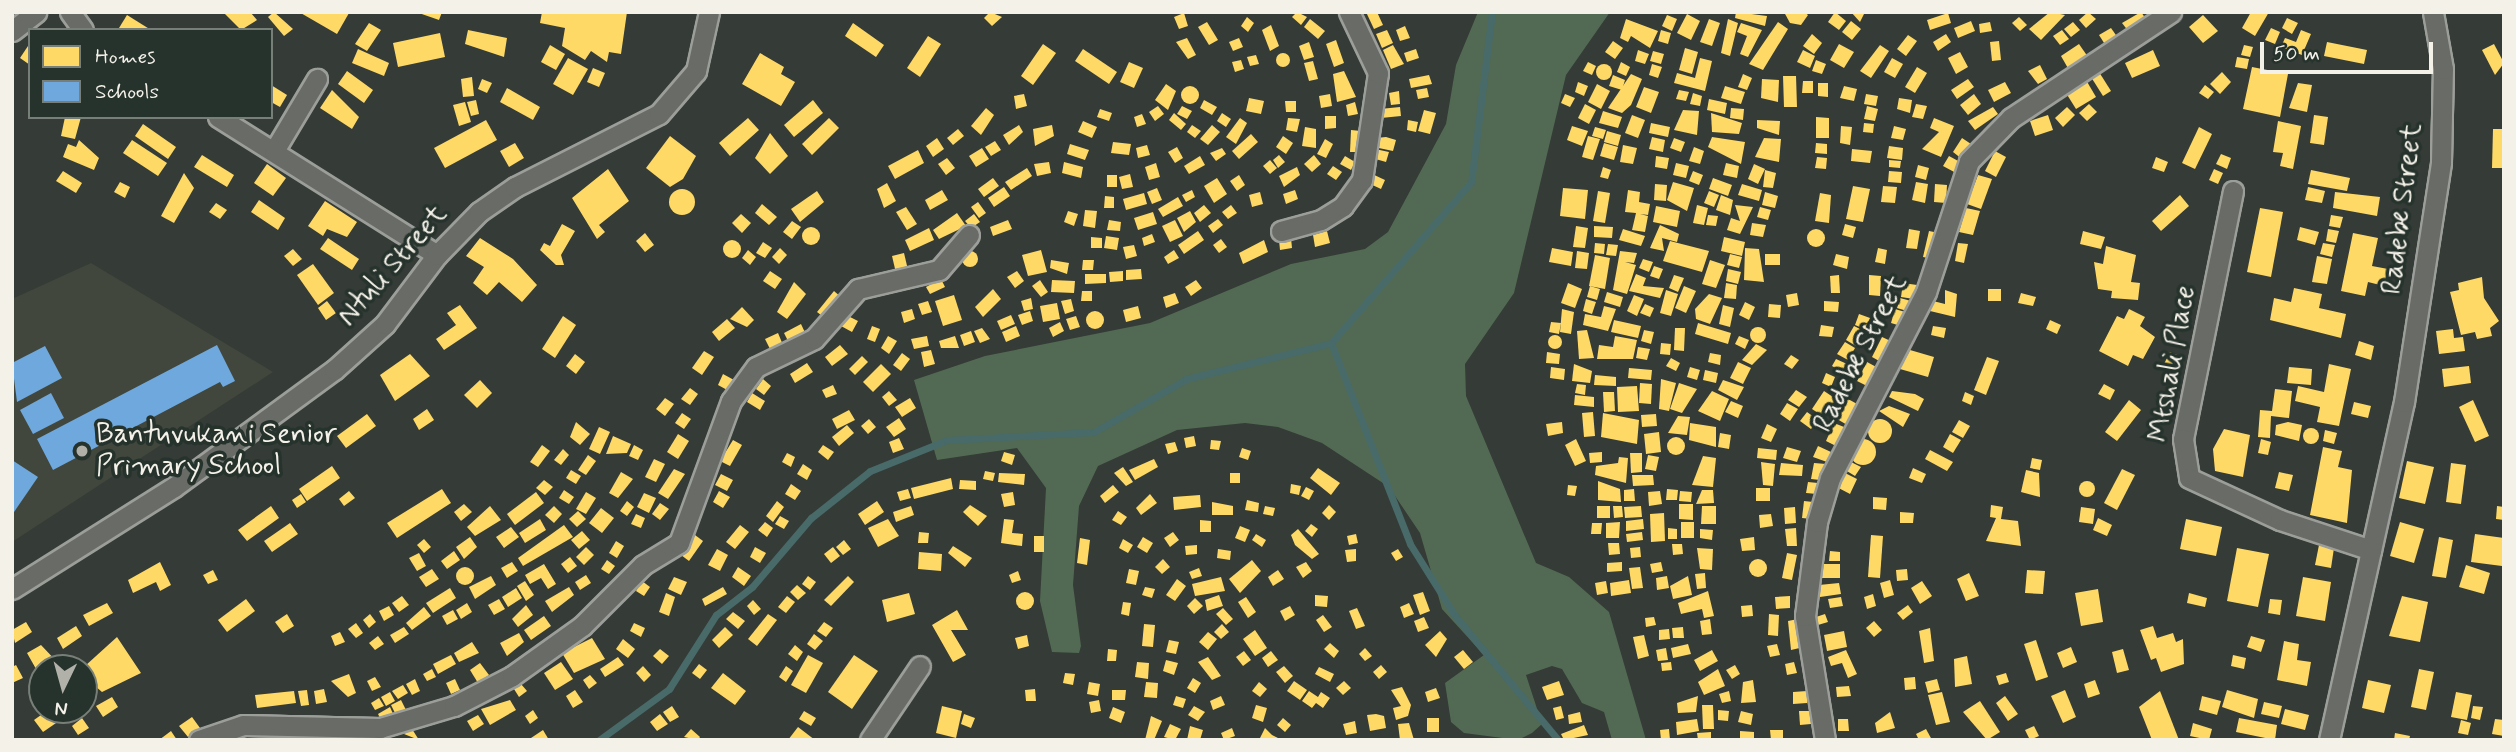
<!DOCTYPE html>
<style>
body{margin:0}
#map{position:relative;width:2516px;height:752px;overflow:hidden;background:#353b36;font-family:Mynerve,sans-serif}
div>[style]{position:absolute}
.built>*{inset:0;background:#41473c}
.green>*{inset:0;background:#526a53}
.homes>*{inset:0;background:#ffd966}
.round{border-radius:50%}
.schools>*{inset:0;background:#6fa8dc}
.stream>*{height:7px;margin:-3.5px;padding:0 3.5px;transform-origin:3.5px;border-radius:3.5px;background:#486a69}
.roads{filter:drop-shadow(2px 0 #9c9e9a) drop-shadow(-2px 0 #9c9e9a) drop-shadow(0 2px #9c9e9a) drop-shadow(0 -2px #9c9e9a)}
.street>*{height:19px;margin:-9.5px;padding:0 9.5px;transform-origin:9.5px;border-radius:9.5px;background:#686b66}
.dots>*{width:19px;height:19px;translate:-50% -50%;box-sizing:border-box;border:4px solid #26332d;border-radius:50%}
span{translate:-50% -50%;white-space:nowrap;text-align:center;line-height:1.15;-webkit-text-stroke:7px #26332d;paint-order:stroke}
.street-label{font-size:28px;color:#f4f1e8}
.poi-label{font-size:28px;color:#f4f1e8}
.left{translate:0 -50%;text-align:left}
.frame{position:absolute;inset:0;border:14px solid #f4f1e8;pointer-events:none}
.legend{position:absolute;left:28px;top:28px;width:245px;height:91px;box-sizing:border-box;background:#26332d;border:2px solid #787f78;margin:0;padding:9px 12px;list-style:none;font-size:21px;color:#f4f1e8}
.legend li{display:flex;align-items:center;gap:14px;height:35px}
.legend b{width:35px;border:2px solid #787f78}
.north{position:absolute;left:28px;top:654px;width:70px;height:70px;box-sizing:border-box;background:#26332d;border:2px solid #787f78;border-radius:50%;rotate:185deg;font-size:19px;font-weight:700;line-height:28px;text-align:center;color:#f4f1e8}
.north::after{content:'';display:block;margin:auto;width:24px;height:32px;background:#b1b1aa;clip-path:polygon(50% 0,100% 100%,50% 72%,0 100%)}
.scale{position:absolute;left:2260px;top:42px;width:173px;height:32px;box-sizing:border-box;border:4px solid #f4f1e8;border-top:0;padding-left:9px;font-size:21px;line-height:24px;white-space:nowrap;color:#f4f1e8;-webkit-text-stroke:5px #26332d;paint-order:stroke}
</style>
<div id="map">
<div class="built">
<div style="clip-path:polygon(91px 263px,273px 372px,12px 542px,12px 299px)"></div>
</div>
<div class="green">
<div style="clip-path:polygon(1478px 12px,1610px 12px,1566px 75px,1514px 293px,1465px 364px,1466px 396px,1536px 563px,1569px 577px,1609px 612px,1646px 740px,1612px 740px,1604px 712px,1582px 703px,1562px 669px,1552px 666px,1526px 675px,1542px 724px,1532px 733px,1518px 740px,1464px 733px,1451px 722px,1445px 683px,1484px 655px,1442px 609px,1420px 533px,1389px 487px,1322px 443px,1278px 427px,1245px 423px,1177px 430px,1098px 466px,1079px 506px,1073px 585px,1081px 646px,1079px 653px,1052px 652px,1040px 601px,1046px 488px,1017px 448px,937px 460px,914px 380px,985px 356px,1150px 323px,1291px 264px,1365px 249px,1388px 232px,1446px 124px,1456px 65px)"></div>
</div>
<div class="homes">
<div style="clip-path:polygon(223px 12px,250px 12px,257px 20px,241px 30px)"></div>
<div style="clip-path:polygon(274px 12px,293px 29px,284px 36px,268px 17px)"></div>
<div style="clip-path:polygon(299px 12px,347px 12px,349px 13px,337px 34px)"></div>
<div style="clip-path:polygon(416px 12px,442px 12px,439px 20px)"></div>
<div style="clip-path:polygon(542px 12px,627px 12px,621px 54px,609px 52px,607px 62px,591px 51px,585px 60px,562px 46px,565px 28px,540px 23px)"></div>
<div style="clip-path:polygon(990px 12px,1002px 17px,992px 26px,984px 18px)"></div>
<div style="clip-path:polygon(1297px 12px,1307px 17px,1301px 25px,1292px 17px)"></div>
<div style="clip-path:polygon(1366px 12px,1377px 12px,1383px 25px,1374px 29px)"></div>
<div style="clip-path:polygon(1736px 12px,1767px 16px,1765px 26px,1735px 18px)"></div>
<div style="clip-path:polygon(1784px 12px,1804px 12px,1808px 15px,1801px 25px,1790px 23px)"></div>
<div style="clip-path:polygon(1835px 12px,1846px 21px,1839px 30px,1828px 22px)"></div>
<div style="clip-path:polygon(1851px 12px,1865px 12px,1860px 22px)"></div>
<div style="clip-path:polygon(2050px 12px,2065px 15px,2041px 40px,2029px 29px)"></div>
<div style="clip-path:polygon(2088px 12px,2096px 19px,2086px 28px,2079px 20px)"></div>
<div style="clip-path:polygon(2141px 12px,2146px 19px,2129px 32px,2122px 23px)"></div>
<div style="clip-path:polygon(2251px 12px,2269px 12px,2255px 36px,2242px 28px)"></div>
<div style="clip-path:polygon(1184px 13px,1188px 26px,1179px 29px,1174px 17px)"></div>
<div style="clip-path:polygon(1948px 13px,1951px 23px,1930px 30px,1927px 20px)"></div>
<div style="clip-path:polygon(1687px 14px,1700px 21px,1691px 40px,1677px 33px)"></div>
<div style="clip-path:polygon(127px 15px,151px 30px,119px 28px)"></div>
<div style="clip-path:polygon(1667px 15px,1677px 19px,1672px 31px,1662px 26px)"></div>
<div style="clip-path:polygon(2203px 15px,2218px 31px,2203px 43px,2189px 27px)"></div>
<div style="clip-path:polygon(1247px 17px,1254px 23px,1248px 32px,1241px 26px)"></div>
<div style="clip-path:polygon(2019px 17px,2027px 25px,2020px 31px,2012px 23px)"></div>
<div style="clip-path:polygon(2287px 18px,2298px 23px,2292px 34px,2282px 28px)"></div>
<div style="clip-path:polygon(1310px 19px,1325px 31px,1318px 39px,1304px 27px)"></div>
<div style="clip-path:polygon(1626px 19px,1658px 31px,1650px 48px,1631px 36px,1628px 42px,1620px 38px)"></div>
<div style="clip-path:polygon(1709px 19px,1720px 23px,1712px 46px,1700px 42px)"></div>
<div style="clip-path:polygon(1728px 19px,1738px 23px,1730px 56px,1721px 53px)"></div>
<div style="clip-path:polygon(1851px 21px,1861px 29px,1852px 40px,1842px 32px)"></div>
<div style="clip-path:polygon(1971px 21px,1975px 31px,1958px 38px,1954px 28px)"></div>
<div style="clip-path:polygon(1207px 22px,1218px 40px,1209px 45px,1198px 27px)"></div>
<div style="clip-path:polygon(1778px 22px,1788px 29px,1763px 70px,1749px 64px)"></div>
<div style="clip-path:polygon(1990px 22px,1992px 31px,1980px 33px,1979px 24px)"></div>
<div style="clip-path:polygon(2073px 22px,2080px 30px,2071px 37px,2064px 29px)"></div>
<div style="clip-path:polygon(369px 23px,381px 30px,367px 51px,355px 44px)"></div>
<div style="clip-path:polygon(853px 23px,884px 45px,876px 57px,845px 36px)"></div>
<div style="clip-path:polygon(1741px 23px,1762px 30px,1748px 57px,1740px 54px,1747px 36px,1737px 32px)"></div>
<div style="clip-path:polygon(1271px 25px,1279px 46px,1270px 51px,1262px 30px)"></div>
<div style="clip-path:polygon(1405px 26px,1410px 38px,1400px 41px,1396px 30px)"></div>
<div style="clip-path:polygon(2111px 28px,2118px 38px,2106px 46px,2099px 35px)"></div>
<div style="clip-path:polygon(2271px 28px,2280px 32px,2275px 44px,2265px 40px)"></div>
<div style="clip-path:polygon(468px 30px,507px 38px,504px 57px,465px 44px)"></div>
<div style="clip-path:polygon(1387px 30px,1393px 43px,1382px 48px,1376px 34px)"></div>
<div style="clip-path:polygon(1661px 30px,1671px 33px,1668px 44px,1658px 41px)"></div>
<div style="clip-path:polygon(2062px 30px,2069px 39px,2060px 45px,2053px 36px)"></div>
<div style="clip-path:polygon(2301px 30px,2311px 34px,2302px 55px,2281px 47px,2285px 38px,2296px 42px)"></div>
<div style="clip-path:polygon(440px 33px,445px 57px,398px 67px,393px 43px)"></div>
<div style="clip-path:polygon(1812px 34px,1822px 43px,1814px 54px,1803px 46px)"></div>
<div style="clip-path:polygon(1946px 34px,1951px 42px,1938px 51px,1933px 42px)"></div>
<div style="clip-path:polygon(1908px 35px,1917px 41px,1906px 56px,1897px 49px)"></div>
<div style="clip-path:polygon(928px 36px,941px 44px,920px 77px,907px 68px)"></div>
<div style="clip-path:polygon(1187px 38px,1196px 55px,1188px 59px,1176px 42px)"></div>
<div style="clip-path:polygon(1239px 38px,1243px 47px,1233px 51px,1229px 42px)"></div>
<div style="clip-path:polygon(1336px 40px,1344px 63px,1334px 67px,1326px 44px)"></div>
<div style="clip-path:polygon(1613px 41px,1623px 48px,1615px 59px,1605px 52px)"></div>
<div style="clip-path:polygon(1999px 41px,2001px 60px,1992px 61px,1990px 42px)"></div>
<div style="clip-path:polygon(1309px 42px,1314px 57px,1304px 60px,1299px 46px)"></div>
<div style="clip-path:polygon(2327px 42px,2367px 50px,2364px 64px,2324px 56px)"></div>
<div style="clip-path:polygon(1043px 44px,1056px 53px,1033px 85px,1021px 76px)"></div>
<div style="clip-path:polygon(1839px 44px,1854px 52px,1844px 68px,1830px 60px)"></div>
<div style="clip-path:polygon(2079px 44px,2088px 57px,2069px 70px,2061px 56px)"></div>
<div style="clip-path:polygon(2494px 44px,2504px 63px,2495px 75px,2482px 50px)"></div>
<div style="clip-path:polygon(550px 45px,565px 54px,556px 70px,541px 62px)"></div>
<div style="clip-path:polygon(1393px 45px,1404px 64px,1391px 69px,1383px 50px)"></div>
<div style="clip-path:polygon(1880px 45px,1889px 51px,1871px 78px,1860px 71px)"></div>
<div style="clip-path:polygon(2244px 45px,2253px 47px,2250px 57px,2241px 55px)"></div>
<div style="clip-path:polygon(28px 46px,30px 48px,30px 65px,20px 58px)"></div>
<div style="clip-path:polygon(1685px 48px,1698px 52px,1692px 74px,1679px 70px)"></div>
<div style="clip-path:polygon(358px 49px,389px 63px,384px 76px,352px 63px)"></div>
<div style="clip-path:polygon(1083px 49px,1117px 72px,1109px 84px,1075px 61px)"></div>
<div style="clip-path:polygon(1416px 49px,1419px 58px,1407px 62px,1404px 53px)"></div>
<div style="clip-path:polygon(1638px 50px,1649px 54px,1645px 64px,1635px 61px)"></div>
<div style="clip-path:polygon(1803px 50px,1815px 56px,1810px 68px,1797px 62px)"></div>
<div style="clip-path:polygon(2153px 50px,2160px 66px,2132px 78px,2125px 63px)"></div>
<div style="clip-path:polygon(1653px 51px,1664px 54px,1661px 64px,1650px 61px)"></div>
<div style="clip-path:polygon(1960px 52px,1968px 67px,1956px 74px,1948px 58px)"></div>
<div class="round" style="left:1276px;top:53px;width:14px;height:14px"></div>
<div style="clip-path:polygon(760px 53px,784px 67px,781px 74px,795px 82px,781px 106px,742px 84px)"></div>
<div style="clip-path:polygon(1256px 55px,1259px 64px,1250px 66px,1247px 57px)"></div>
<div style="clip-path:polygon(2237px 57px,2249px 59px,2247px 69px,2235px 67px)"></div>
<div style="clip-path:polygon(568px 58px,588px 69px,573px 95px,553px 84px)"></div>
<div style="clip-path:polygon(1700px 58px,1712px 61px,1705px 91px,1674px 83px,1677px 73px,1695px 78px)"></div>
<div style="clip-path:polygon(1892px 58px,1903px 64px,1895px 78px,1884px 72px)"></div>
<div style="clip-path:polygon(1241px 60px,1244px 69px,1235px 72px,1232px 62px)"></div>
<div style="clip-path:polygon(1816px 60px,1826px 64px,1822px 74px,1812px 71px)"></div>
<div style="clip-path:polygon(1313px 61px,1318px 79px,1309px 81px,1304px 63px)"></div>
<div style="clip-path:polygon(1129px 62px,1143px 68px,1134px 88px,1120px 82px)"></div>
<div style="clip-path:polygon(1588px 62px,1596px 66px,1592px 75px,1583px 71px)"></div>
<div style="clip-path:polygon(1621px 62px,1630px 67px,1626px 76px,1617px 72px)"></div>
<div class="round" style="left:1596px;top:64px;width:16px;height:16px"></div>
<div style="clip-path:polygon(1652px 64px,1662px 67px,1658px 78px,1649px 75px)"></div>
<div style="clip-path:polygon(2040px 65px,2047px 79px,2038px 84px,2028px 71px)"></div>
<div style="clip-path:polygon(1917px 67px,1927px 73px,1915px 93px,1905px 87px)"></div>
<div style="clip-path:polygon(2252px 67px,2288px 74px,2280px 117px,2243px 109px)"></div>
<div style="clip-path:polygon(593px 68px,605px 73px,599px 87px,587px 82px)"></div>
<div style="clip-path:polygon(347px 71px,373px 90px,364px 103px,338px 84px)"></div>
<div style="clip-path:polygon(1344px 71px,1356px 97px,1337px 102px,1333px 74px)"></div>
<div style="clip-path:polygon(2099px 72px,2111px 91px,2103px 96px,2091px 77px)"></div>
<div style="clip-path:polygon(2222px 72px,2231px 82px,2220px 94px,2210px 84px)"></div>
<div style="clip-path:polygon(1631px 74px,1642px 79px,1631px 105px,1622px 113px,1608px 108px)"></div>
<div style="clip-path:polygon(1743px 74px,1752px 78px,1747px 90px,1738px 87px)"></div>
<div style="clip-path:polygon(1429px 75px,1432px 84px,1411px 88px,1409px 79px)"></div>
<div style="clip-path:polygon(1613px 75px,1625px 80px,1622px 90px,1609px 86px)"></div>
<div style="clip-path:polygon(1783px 76px,1796px 76px,1797px 107px,1784px 107px)"></div>
<div style="clip-path:polygon(472px 77px,474px 96px,463px 97px,461px 79px)"></div>
<div style="clip-path:polygon(482px 79px,492px 83px,487px 93px,478px 89px)"></div>
<div style="clip-path:polygon(1762px 79px,1779px 80px,1778px 102px,1761px 98px)"></div>
<div style="clip-path:polygon(1968px 79px,1974px 87px,1957px 99px,1951px 90px)"></div>
<div style="clip-path:polygon(2086px 80px,2096px 97px,2076px 109px,2066px 93px)"></div>
<div style="clip-path:polygon(1803px 81px,1813px 81px,1813px 93px,1802px 93px)"></div>
<div style="clip-path:polygon(1578px 82px,1588px 86px,1584px 96px,1575px 92px)"></div>
<div style="clip-path:polygon(2005px 82px,2011px 93px,1994px 102px,1988px 90px)"></div>
<div style="clip-path:polygon(1818px 83px,1828px 83px,1828px 97px,1818px 96px)"></div>
<div style="clip-path:polygon(2298px 83px,2312px 85px,2307px 112px,2289px 108px)"></div>
<div style="clip-path:polygon(1166px 84px,1176px 91px,1168px 110px,1155px 100px)"></div>
<div style="clip-path:polygon(1597px 84px,1610px 91px,1601px 109px,1588px 102px)"></div>
<div style="clip-path:polygon(271px 85px,287px 95px,280px 107px,271px 102px)"></div>
<div style="clip-path:polygon(2205px 85px,2214px 92px,2208px 99px,2199px 93px)"></div>
<div style="clip-path:polygon(1725px 86px,1745px 92px,1741px 104px,1721px 98px)"></div>
<div style="clip-path:polygon(1844px 86px,1857px 89px,1854px 101px,1840px 98px)"></div>
<div class="round" style="left:1181px;top:86px;width:18px;height:18px"></div>
<div style="clip-path:polygon(1644px 87px,1659px 92px,1651px 113px,1636px 107px)"></div>
<div style="clip-path:polygon(507px 88px,540px 107px,533px 120px,500px 102px)"></div>
<div style="clip-path:polygon(1427px 88px,1429px 97px,1418px 99px,1416px 90px)"></div>
<div style="clip-path:polygon(332px 90px,359px 117px,352px 129px,320px 108px)"></div>
<div style="clip-path:polygon(1679px 90px,1689px 92px,1686px 101px,1676px 99px)"></div>
<div style="clip-path:polygon(1399px 91px,1400px 104px,1391px 105px,1389px 93px)"></div>
<div style="clip-path:polygon(1693px 93px,1702px 96px,1700px 106px,1690px 104px)"></div>
<div style="clip-path:polygon(1024px 94px,1027px 106px,1016px 109px,1014px 96px)"></div>
<div style="clip-path:polygon(1330px 94px,1332px 106px,1321px 108px,1319px 96px)"></div>
<div style="clip-path:polygon(1565px 94px,1575px 98px,1570px 107px,1561px 103px)"></div>
<div style="clip-path:polygon(1866px 94px,1878px 96px,1876px 106px,1864px 104px)"></div>
<div style="clip-path:polygon(1974px 94px,1981px 104px,1968px 115px,1960px 105px)"></div>
<div style="clip-path:polygon(1249px 98px,1264px 101px,1261px 114px,1246px 111px)"></div>
<div style="clip-path:polygon(1899px 98px,1912px 100px,1910px 113px,1897px 109px)"></div>
<div style="clip-path:polygon(1709px 99px,1727px 103px,1725px 114px,1707px 110px)"></div>
<div style="clip-path:polygon(476px 100px,479px 114px,471px 116px,467px 102px)"></div>
<div style="clip-path:polygon(813px 100px,823px 113px,794px 137px,784px 125px)"></div>
<div style="clip-path:polygon(1204px 100px,1217px 107px,1212px 115px,1200px 108px)"></div>
<div style="clip-path:polygon(1285px 101px,1296px 101px,1296px 112px,1286px 112px)"></div>
<div style="clip-path:polygon(465px 102px,471px 122px,459px 126px,453px 105px)"></div>
<div style="clip-path:polygon(1355px 102px,1358px 114px,1348px 116px,1346px 105px)"></div>
<div style="clip-path:polygon(1585px 104px,1596px 110px,1589px 124px,1578px 118px)"></div>
<div style="clip-path:polygon(1916px 104px,1927px 106px,1923px 119px,1912px 117px)"></div>
<div style="clip-path:polygon(2089px 104px,2097px 112px,2087px 121px,2079px 113px)"></div>
<div style="clip-path:polygon(1158px 106px,1164px 114px,1155px 121px,1149px 112px)"></div>
<div style="clip-path:polygon(1182px 106px,1192px 111px,1187px 119px,1177px 114px)"></div>
<div style="clip-path:polygon(1867px 106px,1878px 109px,1875px 121px,1864px 119px)"></div>
<div style="clip-path:polygon(1400px 107px,1401px 116px,1381px 118px,1380px 109px)"></div>
<div style="clip-path:polygon(1993px 107px,1998px 114px,1975px 130px,1968px 121px)"></div>
<div style="clip-path:polygon(2067px 107px,2075px 115px,2063px 127px,2055px 118px)"></div>
<div style="clip-path:polygon(986px 108px,994px 115px,981px 135px,971px 126px)"></div>
<div style="clip-path:polygon(1731px 108px,1744px 109px,1743px 120px,1730px 118px)"></div>
<div style="clip-path:polygon(1100px 109px,1112px 113px,1109px 121px,1097px 117px)"></div>
<div style="clip-path:polygon(1424px 110px,1436px 113px,1430px 134px,1418px 131px)"></div>
<div style="clip-path:polygon(1683px 110px,1699px 111px,1697px 135px,1674px 130px)"></div>
<div style="clip-path:polygon(1603px 111px,1622px 117px,1618px 128px,1599px 123px)"></div>
<div style="clip-path:polygon(1174px 113px,1186px 124px,1181px 130px,1169px 120px)"></div>
<div style="clip-path:polygon(1222px 113px,1231px 119px,1226px 127px,1217px 121px)"></div>
<div style="clip-path:polygon(1711px 113px,1742px 123px,1739px 134px,1712px 132px)"></div>
<div style="clip-path:polygon(1142px 114px,1146px 124px,1137px 127px,1134px 117px)"></div>
<div style="clip-path:polygon(1632px 115px,1645px 120px,1638px 138px,1625px 133px)"></div>
<div style="clip-path:polygon(2048px 115px,2053px 130px,2035px 136px,2030px 121px)"></div>
<div style="clip-path:polygon(2314px 115px,2328px 117px,2324px 145px,2310px 143px)"></div>
<div style="clip-path:polygon(1325px 116px,1336px 116px,1336px 128px,1325px 129px)"></div>
<div style="clip-path:polygon(65px 117px,81px 117px,75px 139px,61px 136px)"></div>
<div style="clip-path:polygon(1816px 117px,1829px 118px,1829px 138px,1816px 138px)"></div>
<div style="clip-path:polygon(748px 118px,759px 130px,730px 156px,719px 143px)"></div>
<div style="clip-path:polygon(829px 118px,839px 128px,812px 155px,802px 144px)"></div>
<div style="clip-path:polygon(1240px 118px,1247px 123px,1236px 144px,1226px 137px)"></div>
<div style="clip-path:polygon(1288px 118px,1300px 119px,1297px 132px,1286px 130px)"></div>
<div style="clip-path:polygon(1934px 118px,1954px 126px,1941px 157px,1922px 149px,1939px 132px,1930px 128px)"></div>
<div style="clip-path:polygon(486px 120px,497px 140px,445px 168px,434px 148px)"></div>
<div style="clip-path:polygon(1408px 120px,1418px 122px,1416px 132px,1407px 130px)"></div>
<div style="clip-path:polygon(1757px 120px,1780px 121px,1779px 135px,1757px 128px)"></div>
<div style="clip-path:polygon(1083px 121px,1097px 127px,1092px 138px,1078px 132px)"></div>
<div style="clip-path:polygon(2278px 121px,2301px 126px,2293px 169px,2280px 166px,2283px 153px,2273px 152px)"></div>
<div style="clip-path:polygon(1651px 123px,1670px 127px,1668px 137px,1649px 133px)"></div>
<div style="clip-path:polygon(1864px 123px,1874px 124px,1873px 133px,1863px 132px)"></div>
<div style="clip-path:polygon(143px 124px,176px 147px,168px 159px,135px 136px)"></div>
<div style="clip-path:polygon(1019px 125px,1023px 132px,1009px 145px,1003px 135px)"></div>
<div style="clip-path:polygon(1052px 125px,1054px 136px,1035px 146px,1033px 129px)"></div>
<div style="clip-path:polygon(1192px 125px,1201px 131px,1195px 138px,1187px 132px)"></div>
<div style="clip-path:polygon(1212px 125px,1220px 132px,1208px 145px,1200px 139px)"></div>
<div style="clip-path:polygon(1572px 126px,1588px 131px,1582px 146px,1567px 140px)"></div>
<div style="clip-path:polygon(1841px 126px,1852px 127px,1850px 145px,1840px 143px)"></div>
<div style="clip-path:polygon(1894px 126px,1906px 129px,1903px 140px,1891px 138px)"></div>
<div style="clip-path:polygon(1305px 127px,1316px 129px,1316px 148px,1302px 146px)"></div>
<div style="clip-path:polygon(1595px 127px,1606px 130px,1603px 139px,1592px 136px)"></div>
<div style="clip-path:polygon(2199px 127px,2212px 134px,2195px 169px,2182px 163px)"></div>
<div style="clip-path:polygon(958px 129px,964px 136px,953px 145px,947px 138px)"></div>
<div style="clip-path:polygon(2493px 129px,2504px 129px,2504px 168px,2492px 168px)"></div>
<div style="clip-path:polygon(1351px 130px,1361px 131px,1360px 152px,1350px 152px)"></div>
<div style="clip-path:polygon(1607px 131px,1621px 135px,1618px 146px,1604px 142px)"></div>
<div style="clip-path:polygon(770px 133px,788px 156px,770px 174px,755px 158px)"></div>
<div style="clip-path:polygon(1251px 134px,1258px 142px,1239px 159px,1232px 151px)"></div>
<div style="clip-path:polygon(670px 136px,696px 156px,683px 179px,670px 187px,646px 168px)"></div>
<div style="clip-path:polygon(1283px 136px,1293px 143px,1286px 154px,1276px 147px)"></div>
<div style="clip-path:polygon(1588px 136px,1600px 139px,1593px 160px,1582px 157px)"></div>
<div style="clip-path:polygon(1386px 137px,1396px 140px,1393px 151px,1374px 147px,1376px 138px)"></div>
<div style="clip-path:polygon(1652px 137px,1665px 140px,1663px 152px,1649px 149px)"></div>
<div style="clip-path:polygon(1712px 137px,1745px 142px,1741px 164px,1708px 147px)"></div>
<div style="clip-path:polygon(937px 138px,944px 149px,933px 157px,926px 146px)"></div>
<div style="clip-path:polygon(1674px 138px,1685px 142px,1681px 152px,1670px 148px)"></div>
<div style="clip-path:polygon(1764px 138px,1781px 139px,1779px 162px,1755px 157px)"></div>
<div style="clip-path:polygon(1962px 138px,1971px 144px,1962px 159px,1953px 152px)"></div>
<div style="clip-path:polygon(1325px 139px,1333px 144px,1326px 158px,1317px 154px)"></div>
<div style="clip-path:polygon(79px 140px,99px 158px,94px 170px,63px 157px,68px 144px,76px 147px)"></div>
<div style="clip-path:polygon(132px 140px,167px 163px,158px 176px,123px 153px)"></div>
<div style="clip-path:polygon(995px 141px,1001px 150px,991px 156px,985px 147px)"></div>
<div style="clip-path:polygon(1113px 142px,1131px 144px,1129px 155px,1111px 153px)"></div>
<div style="clip-path:polygon(515px 143px,524px 158px,509px 167px,500px 151px)"></div>
<div style="clip-path:polygon(1604px 143px,1618px 147px,1614px 160px,1600px 156px)"></div>
<div style="clip-path:polygon(1816px 143px,1827px 144px,1827px 154px,1815px 153px)"></div>
<div style="clip-path:polygon(1070px 144px,1089px 150px,1085px 160px,1067px 154px)"></div>
<div style="clip-path:polygon(1147px 145px,1150px 155px,1138px 158px,1136px 148px)"></div>
<div style="clip-path:polygon(1623px 145px,1637px 148px,1633px 164px,1620px 162px)"></div>
<div style="clip-path:polygon(1889px 146px,1903px 148px,1902px 160px,1887px 158px)"></div>
<div style="clip-path:polygon(1177px 147px,1183px 158px,1175px 163px,1168px 152px)"></div>
<div style="clip-path:polygon(1694px 147px,1704px 151px,1700px 164px,1689px 161px)"></div>
<div style="clip-path:polygon(982px 148px,989px 159px,976px 167px,969px 156px)"></div>
<div style="clip-path:polygon(1222px 148px,1226px 154px,1216px 161px,1210px 153px)"></div>
<div style="clip-path:polygon(1375px 149px,1389px 152px,1386px 162px,1372px 158px)"></div>
<div style="clip-path:polygon(1852px 149px,1872px 151px,1870px 163px,1851px 161px)"></div>
<div style="clip-path:polygon(918px 150px,924px 163px,895px 179px,888px 166px)"></div>
<div style="clip-path:polygon(1995px 151px,2006px 157px,1996px 177px,1985px 171px)"></div>
<div style="clip-path:polygon(2221px 154px,2231px 158px,2227px 169px,2216px 164px)"></div>
<div style="clip-path:polygon(202px 155px,234px 175px,227px 187px,194px 167px)"></div>
<div style="clip-path:polygon(1279px 155px,1285px 162px,1278px 168px,1273px 160px)"></div>
<div style="clip-path:polygon(1314px 155px,1321px 164px,1312px 172px,1304px 164px)"></div>
<div style="clip-path:polygon(1200px 156px,1205px 165px,1189px 174px,1184px 166px)"></div>
<div style="clip-path:polygon(1345px 156px,1355px 162px,1351px 170px,1340px 164px)"></div>
<div style="clip-path:polygon(1656px 156px,1669px 158px,1667px 169px,1655px 167px)"></div>
<div style="clip-path:polygon(1949px 156px,1960px 162px,1956px 173px,1943px 166px)"></div>
<div style="clip-path:polygon(1817px 157px,1827px 158px,1826px 169px,1815px 168px)"></div>
<div style="clip-path:polygon(2156px 157px,2168px 162px,2164px 172px,2152px 168px)"></div>
<div style="clip-path:polygon(947px 158px,955px 168px,946px 175px,938px 164px)"></div>
<div style="clip-path:polygon(1270px 160px,1277px 168px,1270px 174px,1263px 166px)"></div>
<div style="clip-path:polygon(1889px 160px,1901px 161px,1900px 168px,1889px 167px)"></div>
<div style="clip-path:polygon(1049px 162px,1051px 173px,1037px 176px,1034px 164px)"></div>
<div style="clip-path:polygon(1064px 162px,1083px 167px,1081px 178px,1062px 173px)"></div>
<div style="clip-path:polygon(1156px 163px,1160px 177px,1149px 180px,1145px 167px)"></div>
<div style="clip-path:polygon(1676px 163px,1689px 166px,1686px 178px,1673px 175px)"></div>
<div style="clip-path:polygon(1726px 163px,1739px 166px,1737px 178px,1723px 175px)"></div>
<div style="clip-path:polygon(267px 164px,286px 178px,273px 196px,254px 183px)"></div>
<div style="clip-path:polygon(1754px 164px,1765px 169px,1758px 184px,1748px 179px)"></div>
<div style="clip-path:polygon(1918px 165px,1929px 168px,1926px 180px,1915px 177px)"></div>
<div style="clip-path:polygon(1333px 166px,1342px 172px,1336px 180px,1327px 174px)"></div>
<div style="clip-path:polygon(1297px 167px,1300px 175px,1284px 187px,1279px 176px)"></div>
<div style="clip-path:polygon(1603px 167px,1611px 170px,1608px 179px,1600px 177px)"></div>
<div style="clip-path:polygon(1027px 168px,1032px 176px,1011px 190px,1005px 182px)"></div>
<div style="clip-path:polygon(608px 169px,629px 201px,599px 225px,605px 232px,597px 239px,572px 198px)"></div>
<div style="clip-path:polygon(2214px 169px,2223px 173px,2218px 184px,2209px 180px)"></div>
<div style="clip-path:polygon(1765px 170px,1776px 173px,1773px 188px,1763px 187px)"></div>
<div style="clip-path:polygon(2311px 170px,2350px 178px,2347px 191px,2308px 184px)"></div>
<div style="clip-path:polygon(63px 171px,82px 183px,76px 193px,56px 181px)"></div>
<div style="clip-path:polygon(1693px 171px,1703px 175px,1699px 185px,1689px 181px)"></div>
<div style="clip-path:polygon(1889px 171px,1902px 172px,1901px 183px,1888px 182px)"></div>
<div style="clip-path:polygon(184px 173px,194px 188px,174px 223px,161px 216px)"></div>
<div style="clip-path:polygon(1370px 173px,1385px 180px,1381px 189px,1366px 182px)"></div>
<div style="clip-path:polygon(1130px 174px,1133px 187px,1122px 189px,1119px 177px)"></div>
<div style="clip-path:polygon(1107px 175px,1117px 175px,1117px 187px,1107px 187px)"></div>
<div style="clip-path:polygon(1239px 175px,1245px 185px,1237px 191px,1230px 181px)"></div>
<div style="clip-path:polygon(1978px 175px,1992px 179px,1981px 209px,1967px 204px)"></div>
<div style="clip-path:polygon(993px 178px,999px 186px,984px 197px,978px 189px)"></div>
<div style="clip-path:polygon(1217px 178px,1227px 194px,1214px 203px,1204px 186px)"></div>
<div style="clip-path:polygon(1713px 178px,1732px 185px,1728px 196px,1709px 189px)"></div>
<div style="clip-path:polygon(120px 182px,130px 187px,125px 198px,114px 192px)"></div>
<div style="clip-path:polygon(1673px 182px,1694px 188px,1687px 211px,1667px 200px)"></div>
<div style="clip-path:polygon(1916px 182px,1928px 184px,1925px 203px,1912px 200px)"></div>
<div style="clip-path:polygon(887px 183px,896px 201px,884px 208px,877px 189px)"></div>
<div style="clip-path:polygon(1655px 184px,1667px 185px,1666px 201px,1654px 200px)"></div>
<div style="clip-path:polygon(1742px 184px,1762px 190px,1759px 201px,1738px 195px)"></div>
<div style="clip-path:polygon(1935px 184px,1947px 185px,1946px 203px,1934px 202px)"></div>
<div style="clip-path:polygon(1853px 186px,1870px 189px,1863px 222px,1846px 219px)"></div>
<div style="clip-path:polygon(1883px 186px,1897px 187px,1895px 203px,1881px 202px)"></div>
<div style="clip-path:polygon(1004px 187px,1010px 196px,994px 207px,988px 198px)"></div>
<div style="clip-path:polygon(2308px 187px,2325px 191px,2322px 203px,2305px 200px)"></div>
<div style="clip-path:polygon(1157px 188px,1162px 200px,1152px 204px,1147px 192px)"></div>
<div style="clip-path:polygon(1563px 188px,1588px 190px,1585px 219px,1560px 216px)"></div>
<div class="round" style="left:669px;top:189px;width:26px;height:26px"></div>
<div style="clip-path:polygon(942px 190px,948px 200px,930px 210px,925px 200px)"></div>
<div style="clip-path:polygon(1192px 190px,1195px 197px,1186px 202px,1182px 195px)"></div>
<div style="clip-path:polygon(1295px 190px,1298px 199px,1286px 204px,1283px 194px)"></div>
<div style="clip-path:polygon(1628px 190px,1640px 192px,1639px 202px,1650px 204px,1648px 215px,1640px 214px,1648px 216px,1645px 232px,1632px 230px,1636px 213px,1625px 212px)"></div>
<div style="clip-path:polygon(817px 191px,824px 202px,800px 222px,791px 209px)"></div>
<div style="clip-path:polygon(1598px 191px,1610px 193px,1605px 223px,1593px 221px)"></div>
<div style="clip-path:polygon(1709px 191px,1719px 195px,1714px 207px,1704px 203px)"></div>
<div style="clip-path:polygon(1260px 192px,1263px 204px,1252px 207px,1249px 195px)"></div>
<div style="clip-path:polygon(1765px 192px,1778px 196px,1775px 208px,1762px 205px)"></div>
<div style="clip-path:polygon(2335px 192px,2380px 197px,2377px 216px,2333px 208px)"></div>
<div style="clip-path:polygon(1144px 193px,1147px 204px,1126px 210px,1123px 199px)"></div>
<div style="clip-path:polygon(1820px 193px,1831px 195px,1829px 223px,1815px 221px)"></div>
<div style="clip-path:polygon(1721px 195px,1733px 200px,1730px 215px,1716px 210px)"></div>
<div style="clip-path:polygon(2180px 195px,2189px 206px,2161px 231px,2152px 221px)"></div>
<div style="clip-path:polygon(1105px 196px,1114px 197px,1114px 208px,1104px 208px)"></div>
<div style="clip-path:polygon(1178px 197px,1183px 206px,1163px 217px,1158px 209px)"></div>
<div style="clip-path:polygon(259px 200px,285px 218px,278px 230px,251px 212px)"></div>
<div style="clip-path:polygon(325px 201px,357px 222px,347px 237px,327px 229px,323px 236px,308px 226px)"></div>
<div style="clip-path:polygon(978px 202px,986px 213px,979px 218px,971px 207px)"></div>
<div style="clip-path:polygon(216px 203px,227px 210px,220px 219px,209px 212px)"></div>
<div style="clip-path:polygon(762px 204px,777px 217px,769px 225px,755px 213px)"></div>
<div style="clip-path:polygon(1204px 205px,1211px 213px,1200px 222px,1194px 213px)"></div>
<div style="clip-path:polygon(1231px 205px,1237px 213px,1228px 219px,1222px 212px)"></div>
<div style="clip-path:polygon(1697px 205px,1708px 208px,1704px 225px,1693px 223px)"></div>
<div style="clip-path:polygon(1735px 205px,1753px 207px,1740px 234px,1727px 230px,1731px 218px,1740px 221px)"></div>
<div style="clip-path:polygon(1656px 206px,1680px 211px,1677px 227px,1653px 222px)"></div>
<div style="clip-path:polygon(906px 207px,917px 224px,907px 230px,896px 212px)"></div>
<div style="clip-path:polygon(1760px 207px,1771px 210px,1768px 220px,1757px 217px)"></div>
<div style="clip-path:polygon(1966px 208px,1980px 211px,1973px 235px,1959px 232px)"></div>
<div style="clip-path:polygon(2260px 208px,2283px 212px,2271px 277px,2247px 272px)"></div>
<div style="clip-path:polygon(1085px 210px,1097px 211px,1095px 228px,1083px 226px)"></div>
<div style="clip-path:polygon(1068px 211px,1078px 214px,1074px 226px,1064px 222px)"></div>
<div style="clip-path:polygon(1190px 211px,1196px 222px,1184px 232px,1177px 218px)"></div>
<div style="clip-path:polygon(1153px 212px,1157px 224px,1138px 230px,1134px 218px)"></div>
<div style="clip-path:polygon(957px 213px,966px 226px,939px 239px,933px 230px)"></div>
<div style="clip-path:polygon(741px 214px,751px 223px,742px 233px,732px 223px)"></div>
<div style="clip-path:polygon(974px 214px,980px 222px,971px 228px,965px 221px)"></div>
<div style="clip-path:polygon(1708px 215px,1718px 216px,1716px 226px,1706px 225px)"></div>
<div style="clip-path:polygon(2331px 215px,2343px 217px,2340px 228px,2329px 226px)"></div>
<div style="clip-path:polygon(1218px 219px,1223px 225px,1213px 233px,1208px 226px)"></div>
<div style="clip-path:polygon(1008px 220px,1012px 229px,993px 236px,990px 227px)"></div>
<div style="clip-path:polygon(1109px 220px,1121px 222px,1120px 231px,1107px 230px)"></div>
<div style="clip-path:polygon(1175px 220px,1183px 236px,1170px 242px,1162px 226px)"></div>
<div style="clip-path:polygon(792px 221px,801px 227px,792px 239px,783px 232px)"></div>
<div style="clip-path:polygon(1752px 223px,1766px 225px,1763px 237px,1750px 235px)"></div>
<div style="clip-path:polygon(562px 224px,575px 231px,561px 255px,564px 265px,556px 265px,540px 250px,544px 243px,550px 246px)"></div>
<div style="clip-path:polygon(1845px 224px,1856px 227px,1853px 238px,1842px 235px)"></div>
<div style="clip-path:polygon(1660px 225px,1679px 234px,1677px 242px,1662px 238px,1664px 251px,1650px 248px)"></div>
<div style="clip-path:polygon(1576px 226px,1588px 228px,1585px 248px,1573px 247px)"></div>
<div style="clip-path:polygon(1594px 226px,1613px 227px,1612px 238px,1594px 237px)"></div>
<div class="round" style="left:802px;top:227px;width:18px;height:18px"></div>
<div style="clip-path:polygon(2300px 227px,2319px 232px,2315px 245px,2297px 240px)"></div>
<div style="clip-path:polygon(929px 228px,934px 240px,910px 251px,905px 240px)"></div>
<div class="round" style="left:1807px;top:229px;width:18px;height:18px"></div>
<div style="clip-path:polygon(1623px 229px,1645px 236px,1641px 246px,1619px 240px)"></div>
<div style="clip-path:polygon(1909px 229px,1920px 231px,1917px 249px,1906px 248px)"></div>
<div style="clip-path:polygon(2328px 229px,2339px 231px,2336px 243px,2326px 241px)"></div>
<div style="clip-path:polygon(1198px 231px,1204px 240px,1184px 254px,1178px 245px)"></div>
<div style="clip-path:polygon(1327px 231px,1330px 243px,1315px 247px,1313px 235px)"></div>
<div style="clip-path:polygon(1929px 231px,1939px 233px,1933px 259px,1923px 257px)"></div>
<div style="clip-path:polygon(2083px 231px,2105px 237px,2101px 249px,2080px 244px)"></div>
<div style="clip-path:polygon(645px 233px,654px 245px,645px 252px,636px 241px)"></div>
<div style="clip-path:polygon(2353px 233px,2378px 238px,2372px 266px,2388px 269px,2384px 286px,2368px 282px,2365px 296px,2341px 291px)"></div>
<div style="clip-path:polygon(1152px 234px,1155px 242px,1144px 246px,1142px 238px)"></div>
<div style="clip-path:polygon(1106px 236px,1119px 238px,1117px 250px,1104px 248px)"></div>
<div style="clip-path:polygon(1091px 237px,1102px 238px,1102px 248px,1091px 248px)"></div>
<div style="clip-path:polygon(1724px 237px,1745px 242px,1742px 256px,1721px 251px)"></div>
<div style="clip-path:polygon(328px 238px,359px 259px,352px 270px,320px 249px)"></div>
<div style="clip-path:polygon(480px 238px,513px 259px,537px 285px,522px 302px,499px 282px,487px 295px,473px 283px,484px 267px,466px 256px)"></div>
<div style="clip-path:polygon(1291px 238px,1292px 248px,1280px 250px,1279px 240px)"></div>
<div style="clip-path:polygon(1221px 239px,1227px 247px,1219px 253px,1213px 245px)"></div>
<div class="round" style="left:723px;top:240px;width:18px;height:18px"></div>
<div style="clip-path:polygon(1264px 240px,1268px 252px,1243px 264px,1239px 253px)"></div>
<div style="clip-path:polygon(1670px 241px,1709px 251px,1702px 272px,1663px 261px)"></div>
<div style="clip-path:polygon(763px 242px,772px 248px,765px 258px,756px 253px)"></div>
<div style="clip-path:polygon(1595px 243px,1605px 244px,1604px 254px,1594px 253px)"></div>
<div style="clip-path:polygon(1958px 243px,1968px 244px,1964px 263px,1955px 261px)"></div>
<div style="clip-path:polygon(2323px 243px,2335px 245px,2332px 257px,2320px 254px)"></div>
<div style="clip-path:polygon(1608px 244px,1618px 245px,1616px 256px,1606px 255px)"></div>
<div style="clip-path:polygon(1134px 245px,1137px 256px,1126px 259px,1123px 247px)"></div>
<div style="clip-path:polygon(2106px 246px,2136px 255px,2131px 282px,2140px 283px,2138px 300px,2111px 298px,2112px 291px,2098px 289px,2094px 262px,2103px 264px)"></div>
<div style="clip-path:polygon(780px 248px,787px 255px,779px 264px,772px 257px)"></div>
<div style="clip-path:polygon(1552px 248px,1573px 252px,1571px 266px,1549px 262px)"></div>
<div style="clip-path:polygon(1745px 248px,1759px 249px,1764px 282px,1744px 280px)"></div>
<div style="clip-path:polygon(1878px 248px,1887px 250px,1885px 264px,1875px 262px)"></div>
<div style="clip-path:polygon(293px 249px,302px 259px,293px 266px,284px 256px)"></div>
<div style="clip-path:polygon(748px 250px,756px 257px,750px 265px,742px 258px)"></div>
<div style="clip-path:polygon(1041px 250px,1047px 272px,1028px 276px,1022px 255px)"></div>
<div style="clip-path:polygon(1174px 250px,1179px 258px,1168px 264px,1164px 257px)"></div>
<div class="round" style="left:962px;top:251px;width:16px;height:16px"></div>
<div style="clip-path:polygon(1577px 251px,1589px 253px,1587px 269px,1575px 268px)"></div>
<div style="clip-path:polygon(1620px 251px,1637px 253px,1634px 263px,1625px 262px,1636px 265px,1627px 294px,1613px 290px)"></div>
<div style="clip-path:polygon(904px 253px,908px 270px,896px 273px,892px 256px)"></div>
<div style="clip-path:polygon(1730px 254px,1742px 257px,1739px 268px,1727px 265px)"></div>
<div style="clip-path:polygon(1765px 254px,1780px 254px,1780px 265px,1765px 265px)"></div>
<div style="clip-path:polygon(1836px 254px,1849px 257px,1847px 269px,1833px 265px)"></div>
<div style="clip-path:polygon(1595px 255px,1610px 258px,1605px 289px,1589px 286px)"></div>
<div style="clip-path:polygon(2317px 256px,2332px 259px,2327px 284px,2312px 282px)"></div>
<div style="clip-path:polygon(1643px 259px,1653px 262px,1649px 272px,1639px 268px)"></div>
<div style="clip-path:polygon(1051px 260px,1069px 263px,1067px 274px,1050px 268px)"></div>
<div style="clip-path:polygon(1083px 260px,1094px 260px,1093px 270px,1082px 270px)"></div>
<div style="clip-path:polygon(1710px 260px,1725px 265px,1716px 288px,1702px 284px)"></div>
<div style="clip-path:polygon(313px 264px,334px 293px,318px 305px,297px 275px)"></div>
<div style="clip-path:polygon(1654px 266px,1663px 269px,1659px 279px,1650px 276px)"></div>
<div style="clip-path:polygon(1141px 269px,1142px 279px,1126px 280px,1126px 270px)"></div>
<div style="clip-path:polygon(1728px 269px,1741px 272px,1738px 284px,1726px 281px)"></div>
<div style="clip-path:polygon(770px 271px,782px 279px,775px 289px,763px 281px)"></div>
<div style="clip-path:polygon(1017px 271px,1024px 281px,1015px 288px,1007px 277px)"></div>
<div style="clip-path:polygon(1123px 271px,1123px 281px,1110px 282px,1109px 272px)"></div>
<div style="clip-path:polygon(1085px 274px,1106px 274px,1106px 283px,1085px 284px)"></div>
<div style="clip-path:polygon(1636px 274px,1646px 278px,1643px 286px,1664px 288px,1660px 298px,1629px 291px)"></div>
<div style="clip-path:polygon(1674px 275px,1684px 278px,1678px 292px,1669px 288px)"></div>
<div style="clip-path:polygon(1839px 275px,1840px 293px,1831px 293px,1830px 276px)"></div>
<div style="clip-path:polygon(1869px 275px,1881px 276px,1880px 296px,1869px 295px)"></div>
<div style="clip-path:polygon(2482px 277px,2484px 298px,2499px 321px,2490px 328px,2492px 336px,2477px 339px,2475px 332px,2461px 335px,2450px 292px,2459px 290px,2458px 283px)"></div>
<div style="clip-path:polygon(941px 279px,945px 287px,930px 294px,926px 287px)"></div>
<div style="clip-path:polygon(1040px 280px,1048px 292px,1041px 297px,1032px 286px)"></div>
<div style="clip-path:polygon(1052px 280px,1075px 281px,1074px 293px,1051px 292px)"></div>
<div style="clip-path:polygon(1196px 280px,1202px 288px,1191px 296px,1185px 287px)"></div>
<div style="clip-path:polygon(794px 282px,806px 294px,787px 319px,777px 312px)"></div>
<div style="clip-path:polygon(1568px 283px,1582px 289px,1575px 308px,1561px 303px)"></div>
<div style="clip-path:polygon(1726px 283px,1737px 285px,1736px 299px,1724px 298px)"></div>
<div style="clip-path:polygon(1903px 283px,1917px 285px,1914px 299px,1901px 297px)"></div>
<div style="clip-path:polygon(1590px 286px,1600px 289px,1597px 300px,1587px 297px)"></div>
<div style="clip-path:polygon(1684px 286px,1696px 291px,1686px 313px,1675px 308px)"></div>
<div style="clip-path:polygon(2294px 288px,2322px 294px,2319px 308px,2346px 314px,2341px 338px,2270px 320px,2274px 298px,2291px 302px)"></div>
<div style="clip-path:polygon(993px 289px,1001px 299px,983px 317px,975px 307px)"></div>
<div style="clip-path:polygon(1988px 289px,2001px 289px,2001px 301px,1988px 301px)"></div>
<div style="clip-path:polygon(1666px 290px,1678px 294px,1671px 316px,1660px 313px)"></div>
<div style="clip-path:polygon(1945px 290px,1957px 294px,1955px 317px,1930px 311px,1933px 301px,1945px 304px)"></div>
<div style="clip-path:polygon(834px 291px,842px 298px,826px 319px,817px 312px)"></div>
<div style="clip-path:polygon(1082px 291px,1092px 291px,1092px 301px,1081px 301px)"></div>
<div style="clip-path:polygon(1607px 292px,1623px 297px,1620px 307px,1604px 302px)"></div>
<div style="clip-path:polygon(1175px 293px,1179px 303px,1166px 308px,1163px 297px)"></div>
<div style="clip-path:polygon(1797px 293px,1799px 305px,1788px 307px,1786px 295px)"></div>
<div style="clip-path:polygon(2021px 293px,2036px 297px,2033px 306px,2018px 303px)"></div>
<div style="clip-path:polygon(1709px 294px,1722px 298px,1710px 324px,1696px 319px,1695px 309px)"></div>
<div style="clip-path:polygon(954px 295px,962px 320px,943px 326px,935px 301px)"></div>
<div style="clip-path:polygon(1634px 295px,1644px 299px,1637px 316px,1627px 311px)"></div>
<div style="clip-path:polygon(1031px 298px,1033px 309px,1024px 311px,1021px 301px)"></div>
<div style="clip-path:polygon(1900px 298px,1911px 301px,1907px 311px,1897px 308px)"></div>
<div style="clip-path:polygon(1071px 299px,1074px 311px,1065px 314px,1061px 301px)"></div>
<div style="clip-path:polygon(1586px 299px,1596px 302px,1592px 314px,1583px 311px)"></div>
<div style="clip-path:polygon(327px 301px,336px 313px,326px 320px,318px 308px)"></div>
<div style="clip-path:polygon(928px 301px,932px 312px,922px 315px,918px 304px)"></div>
<div style="clip-path:polygon(1824px 301px,1839px 302px,1838px 312px,1824px 311px)"></div>
<div style="clip-path:polygon(1745px 302px,1755px 307px,1749px 320px,1739px 315px)"></div>
<div style="clip-path:polygon(1057px 303px,1060px 319px,1043px 322px,1040px 306px)"></div>
<div style="clip-path:polygon(1645px 304px,1654px 308px,1650px 317px,1640px 313px)"></div>
<div style="clip-path:polygon(1769px 304px,1781px 305px,1780px 318px,1768px 317px)"></div>
<div style="clip-path:polygon(460px 305px,477px 328px,444px 350px,436px 339px,456px 325px,447px 313px)"></div>
<div style="clip-path:polygon(1723px 305px,1734px 308px,1730px 327px,1719px 324px)"></div>
<div style="clip-path:polygon(1138px 306px,1141px 318px,1126px 322px,1123px 310px)"></div>
<div style="clip-path:polygon(1604px 306px,1616px 309px,1608px 331px,1583px 325px,1585px 314px,1601px 317px)"></div>
<div style="clip-path:polygon(742px 307px,754px 320px,747px 327px,730px 319px)"></div>
<div style="clip-path:polygon(912px 309px,915px 319px,904px 323px,901px 312px)"></div>
<div style="clip-path:polygon(1562px 309px,1574px 312px,1571px 334px,1560px 332px)"></div>
<div style="clip-path:polygon(1895px 309px,1905px 312px,1901px 326px,1891px 323px)"></div>
<div style="clip-path:polygon(2129px 309px,2145px 317px,2140px 326px,2155px 337px,2143px 359px,2133px 355px,2128px 366px,2099px 351px,2117px 316px,2124px 319px)"></div>
<div style="clip-path:polygon(1030px 311px,1033px 321px,1022px 325px,1018px 315px)"></div>
<div class="round" style="left:1086px;top:311px;width:18px;height:18px"></div>
<div style="clip-path:polygon(1859px 314px,1870px 318px,1865px 329px,1855px 325px)"></div>
<div style="clip-path:polygon(846px 315px,858px 321px,852px 332px,841px 326px)"></div>
<div style="clip-path:polygon(1011px 315px,1015px 324px,1001px 330px,997px 321px)"></div>
<div style="clip-path:polygon(563px 316px,576px 325px,555px 358px,542px 349px)"></div>
<div style="clip-path:polygon(1076px 316px,1080px 327px,1070px 330px,1066px 319px)"></div>
<div style="clip-path:polygon(727px 319px,735px 328px,719px 341px,712px 332px)"></div>
<div style="clip-path:polygon(1614px 320px,1641px 326px,1638px 338px,1611px 332px)"></div>
<div style="clip-path:polygon(2050px 320px,2061px 325px,2057px 334px,2046px 329px)"></div>
<div style="clip-path:polygon(1060px 322px,1064px 331px,1053px 337px,1049px 328px)"></div>
<div style="clip-path:polygon(1551px 322px,1561px 323px,1559px 334px,1549px 332px)"></div>
<div style="clip-path:polygon(1698px 323px,1731px 333px,1728px 344px,1695px 334px)"></div>
<div style="clip-path:polygon(801px 324px,808px 339px,788px 341px,784px 333px)"></div>
<div style="clip-path:polygon(1821px 325px,1834px 327px,1832px 337px,1819px 336px)"></div>
<div style="clip-path:polygon(872px 326px,880px 329px,875px 342px,867px 339px)"></div>
<div style="clip-path:polygon(1016px 326px,1020px 336px,1006px 342px,1002px 332px)"></div>
<div style="clip-path:polygon(1854px 326px,1864px 331px,1856px 346px,1846px 340px)"></div>
<div style="clip-path:polygon(1933px 326px,1946px 328px,1944px 338px,1931px 335px)"></div>
<div class="round" style="left:1750px;top:327px;width:16px;height:16px"></div>
<div style="clip-path:polygon(982px 328px,990px 339px,980px 343px,974px 331px)"></div>
<div style="clip-path:polygon(1675px 328px,1685px 328px,1684px 351px,1674px 350px)"></div>
<div style="clip-path:polygon(2453px 329px,2454px 338px,2463px 337px,2465px 351px,2439px 354px,2436px 331px)"></div>
<div style="clip-path:polygon(1587px 330px,1594px 358px,1579px 359px,1577px 331px)"></div>
<div style="clip-path:polygon(1644px 330px,1654px 332px,1651px 344px,1641px 341px)"></div>
<div style="clip-path:polygon(971px 331px,975px 342px,964px 346px,960px 335px)"></div>
<div style="clip-path:polygon(778px 333px,783px 345px,771px 351px,765px 339px)"></div>
<div class="round" style="left:1548px;top:335px;width:14px;height:14px"></div>
<div style="clip-path:polygon(888px 336px,897px 341px,889px 354px,881px 348px)"></div>
<div style="clip-path:polygon(927px 336px,929px 346px,914px 349px,911px 339px)"></div>
<div style="clip-path:polygon(955px 336px,959px 348px,941px 348px,939px 341px)"></div>
<div style="clip-path:polygon(1615px 336px,1637px 340px,1633px 359px,1597px 359px,1599px 345px,1613px 347px)"></div>
<div style="clip-path:polygon(1739px 336px,1749px 340px,1745px 349px,1735px 344px)"></div>
<div style="clip-path:polygon(1882px 337px,1895px 343px,1881px 362px,1872px 357px)"></div>
<div style="clip-path:polygon(2359px 341px,2374px 346px,2371px 360px,2355px 355px)"></div>
<div style="clip-path:polygon(1845px 342px,1855px 348px,1848px 360px,1837px 354px)"></div>
<div style="clip-path:polygon(1661px 343px,1671px 344px,1670px 355px,1660px 354px)"></div>
<div style="clip-path:polygon(1756px 344px,1767px 350px,1752px 365px,1742px 360px)"></div>
<div style="clip-path:polygon(840px 345px,848px 354px,832px 366px,825px 357px)"></div>
<div style="clip-path:polygon(1638px 347px,1650px 349px,1647px 360px,1636px 358px)"></div>
<div style="clip-path:polygon(931px 350px,935px 364px,924px 367px,921px 352px)"></div>
<div style="clip-path:polygon(1910px 350px,1934px 357px,1928px 377px,1900px 369px)"></div>
<div style="clip-path:polygon(704px 351px,714px 357px,702px 375px,692px 368px)"></div>
<div style="clip-path:polygon(1547px 352px,1560px 354px,1559px 364px,1546px 363px)"></div>
<div style="clip-path:polygon(2170px 352px,2184px 358px,2177px 372px,2163px 366px)"></div>
<div style="clip-path:polygon(902px 353px,910px 359px,901px 371px,893px 365px)"></div>
<div style="clip-path:polygon(1710px 353px,1721px 355px,1720px 365px,1708px 362px)"></div>
<div style="clip-path:polygon(410px 354px,430px 376px,395px 401px,380px 375px)"></div>
<div style="clip-path:polygon(575px 354px,585px 362px,576px 374px,566px 366px)"></div>
<div style="clip-path:polygon(1791px 355px,1799px 360px,1792px 369px,1784px 364px)"></div>
<div style="clip-path:polygon(862px 356px,868px 362px,855px 375px,849px 369px)"></div>
<div style="clip-path:polygon(1987px 357px,1999px 361px,1986px 395px,1974px 390px)"></div>
<div style="clip-path:polygon(1671px 358px,1680px 363px,1676px 371px,1666px 366px)"></div>
<div style="clip-path:polygon(1836px 359px,1847px 364px,1843px 372px,1832px 366px)"></div>
<div style="clip-path:polygon(1738px 362px,1751px 368px,1743px 384px,1730px 378px)"></div>
<div style="clip-path:polygon(1867px 362px,1882px 370px,1873px 389px,1857px 381px)"></div>
<div style="clip-path:polygon(807px 363px,813px 372px,795px 383px,790px 374px)"></div>
<div style="clip-path:polygon(881px 364px,891px 374px,873px 392px,863px 382px)"></div>
<div style="clip-path:polygon(1574px 364px,1592px 371px,1590px 383px,1572px 381px)"></div>
<div style="clip-path:polygon(2329px 364px,2351px 369px,2339px 426px,2317px 422px,2320px 407px,2295px 401px,2298px 386px,2324px 392px)"></div>
<div style="clip-path:polygon(2469px 366px,2471px 383px,2444px 387px,2442px 369px)"></div>
<div style="clip-path:polygon(1551px 367px,1565px 369px,1564px 380px,1550px 378px)"></div>
<div style="clip-path:polygon(1690px 367px,1700px 370px,1697px 380px,1687px 377px)"></div>
<div style="clip-path:polygon(2289px 367px,2312px 369px,2311px 385px,2287px 383px)"></div>
<div style="clip-path:polygon(1629px 368px,1652px 370px,1651px 380px,1628px 378px)"></div>
<div style="clip-path:polygon(1705px 370px,1718px 373px,1716px 383px,1703px 380px)"></div>
<div style="clip-path:polygon(1826px 373px,1835px 377px,1831px 387px,1822px 383px)"></div>
<div style="clip-path:polygon(723px 374px,734px 380px,729px 391px,718px 385px)"></div>
<div style="clip-path:polygon(1595px 375px,1616px 377px,1616px 386px,1594px 385px)"></div>
<div style="clip-path:polygon(763px 379px,771px 386px,764px 395px,756px 389px)"></div>
<div style="clip-path:polygon(1661px 379px,1676px 383px,1669px 411px,1659px 409px)"></div>
<div style="clip-path:polygon(480px 380px,492px 393px,477px 408px,464px 395px)"></div>
<div style="clip-path:polygon(1723px 380px,1744px 387px,1737px 400px,1718px 390px)"></div>
<div style="clip-path:polygon(1640px 383px,1652px 384px,1651px 404px,1639px 403px)"></div>
<div style="clip-path:polygon(1679px 383px,1697px 389px,1682px 413px,1670px 409px)"></div>
<div style="clip-path:polygon(1577px 384px,1586px 385px,1585px 395px,1575px 393px)"></div>
<div style="clip-path:polygon(2104px 384px,2115px 390px,2110px 400px,2098px 394px)"></div>
<div style="clip-path:polygon(833px 385px,837px 394px,826px 398px,822px 390px)"></div>
<div style="clip-path:polygon(1637px 386px,1639px 411px,1618px 412px,1617px 387px)"></div>
<div style="clip-path:polygon(690px 388px,698px 394px,690px 405px,681px 399px)"></div>
<div style="clip-path:polygon(2275px 389px,2292px 391px,2289px 418px,2271px 416px,2270px 438px,2258px 437px,2260px 410px,2272px 411px)"></div>
<div style="clip-path:polygon(1796px 390px,1807px 397px,1799px 407px,1788px 400px)"></div>
<div style="clip-path:polygon(889px 391px,897px 400px,889px 406px,882px 397px)"></div>
<div style="clip-path:polygon(1712px 391px,1729px 399px,1720px 421px,1698px 411px)"></div>
<div style="clip-path:polygon(1824px 391px,1836px 399px,1824px 417px,1812px 409px)"></div>
<div style="clip-path:polygon(1892px 391px,1915px 394px,1924px 399px,1918px 411px,1889px 397px)"></div>
<div style="clip-path:polygon(1603px 392px,1614px 392px,1615px 411px,1604px 412px)"></div>
<div style="clip-path:polygon(1965px 392px,1974px 396px,1971px 405px,1962px 401px)"></div>
<div style="clip-path:polygon(752px 393px,765px 401px,760px 410px,747px 402px)"></div>
<div style="clip-path:polygon(1575px 395px,1594px 397px,1594px 407px,1574px 405px)"></div>
<div style="clip-path:polygon(665px 398px,674px 404px,665px 416px,656px 409px)"></div>
<div style="clip-path:polygon(910px 398px,916px 408px,902px 417px,895px 407px)"></div>
<div style="clip-path:polygon(1848px 399px,1859px 405px,1849px 426px,1837px 419px)"></div>
<div style="clip-path:polygon(2129px 400px,2141px 410px,2117px 441px,2105px 432px)"></div>
<div style="clip-path:polygon(2473px 400px,2489px 436px,2475px 442px,2459px 407px)"></div>
<div style="clip-path:polygon(1731px 401px,1743px 406px,1738px 418px,1725px 412px)"></div>
<div style="clip-path:polygon(2354px 402px,2371px 406px,2368px 418px,2351px 414px)"></div>
<div style="clip-path:polygon(1787px 403px,1798px 409px,1790px 421px,1780px 414px)"></div>
<div style="clip-path:polygon(1889px 406px,1910px 414px,1903px 427px,1879px 411px)"></div>
<div style="clip-path:polygon(427px 409px,434px 420px,419px 430px,413px 419px)"></div>
<div style="clip-path:polygon(849px 410px,855px 420px,837px 429px,832px 419px)"></div>
<div style="clip-path:polygon(1593px 412px,1595px 436px,1584px 437px,1582px 413px)"></div>
<div style="clip-path:polygon(1807px 412px,1818px 420px,1811px 429px,1800px 421px)"></div>
<div style="clip-path:polygon(682px 413px,691px 419px,684px 429px,675px 423px)"></div>
<div style="clip-path:polygon(1603px 413px,1639px 420px,1637px 444px,1601px 437px)"></div>
<div style="clip-path:polygon(367px 414px,376px 426px,346px 448px,337px 436px)"></div>
<div style="clip-path:polygon(1656px 414px,1657px 426px,1642px 427px,1641px 415px)"></div>
<div style="clip-path:polygon(1678px 416px,1690px 417px,1687px 435px,1668px 433px)"></div>
<div style="clip-path:polygon(899px 418px,906px 429px,894px 437px,886px 427px)"></div>
<div style="clip-path:polygon(869px 419px,876px 427px,868px 434px,861px 426px)"></div>
<div class="round" style="left:1868px;top:419px;width:24px;height:24px"></div>
<div style="clip-path:polygon(1959px 420px,1970px 426px,1963px 438px,1952px 432px)"></div>
<div style="clip-path:polygon(576px 422px,590px 434px,580px 445px,570px 437px)"></div>
<div style="clip-path:polygon(1562px 422px,1563px 433px,1548px 436px,1546px 424px)"></div>
<div style="clip-path:polygon(2288px 422px,2302px 425px,2299px 441px,2275px 435px,2276px 425px)"></div>
<div style="clip-path:polygon(1690px 423px,1716px 427px,1716px 447px,1689px 440px)"></div>
<div style="clip-path:polygon(1834px 423px,1844px 427px,1836px 446px,1826px 441px)"></div>
<div style="clip-path:polygon(1767px 424px,1777px 429px,1771px 442px,1761px 438px)"></div>
<div style="clip-path:polygon(847px 425px,854px 433px,839px 446px,832px 437px)"></div>
<div style="clip-path:polygon(599px 427px,610px 432px,600px 454px,589px 449px)"></div>
<div class="round" style="left:2303px;top:428px;width:16px;height:16px"></div>
<div style="clip-path:polygon(2224px 429px,2250px 435px,2243px 477px,2215px 471px,2213px 449px)"></div>
<div style="clip-path:polygon(2325px 430px,2337px 433px,2334px 444px,2323px 441px)"></div>
<div style="clip-path:polygon(1659px 432px,1661px 452px,1646px 454px,1644px 434px)"></div>
<div style="clip-path:polygon(1720px 433px,1731px 435px,1729px 449px,1718px 447px)"></div>
<div style="clip-path:polygon(678px 434px,689px 441px,678px 459px,667px 452px)"></div>
<div style="clip-path:polygon(1950px 434px,1961px 440px,1953px 453px,1943px 447px)"></div>
<div style="clip-path:polygon(613px 436px,631px 444px,627px 453px,606px 454px)"></div>
<div style="clip-path:polygon(1194px 436px,1196px 446px,1186px 448px,1184px 438px)"></div>
<div class="round" style="left:1667px;top:437px;width:18px;height:18px"></div>
<div style="clip-path:polygon(899px 438px,904px 449px,893px 453px,889px 442px)"></div>
<div style="clip-path:polygon(1576px 439px,1586px 461px,1575px 466px,1565px 445px)"></div>
<div style="clip-path:polygon(2261px 439px,2271px 442px,2268px 455px,2258px 453px)"></div>
<div class="round" style="left:1850px;top:439px;width:26px;height:26px"></div>
<div style="clip-path:polygon(733px 440px,742px 445px,730px 466px,720px 461px)"></div>
<div style="clip-path:polygon(1211px 440px,1221px 441px,1219px 450px,1210px 449px)"></div>
<div style="clip-path:polygon(1175px 442px,1178px 451px,1168px 454px,1165px 444px)"></div>
<div style="clip-path:polygon(542px 445px,550px 451px,538px 467px,530px 462px)"></div>
<div style="clip-path:polygon(634px 445px,643px 450px,638px 460px,629px 456px)"></div>
<div style="clip-path:polygon(823px 445px,834px 452px,828px 460px,818px 452px)"></div>
<div style="clip-path:polygon(1818px 446px,1831px 452px,1827px 462px,1813px 457px)"></div>
<div style="clip-path:polygon(1787px 447px,1801px 451px,1797px 462px,1783px 458px)"></div>
<div style="clip-path:polygon(2323px 447px,2342px 451px,2338px 467px,2352px 470px,2347px 523px,2310px 515px)"></div>
<div style="clip-path:polygon(1242px 448px,1251px 451px,1248px 460px,1239px 457px)"></div>
<div style="clip-path:polygon(1758px 448px,1777px 450px,1776px 460px,1757px 458px)"></div>
<div style="clip-path:polygon(563px 449px,569px 455px,561px 465px,554px 460px)"></div>
<div style="clip-path:polygon(1930px 450px,1953px 462px,1947px 471px,1925px 459px)"></div>
<div style="clip-path:polygon(1004px 452px,1015px 455px,1012px 465px,1001px 461px)"></div>
<div style="clip-path:polygon(1602px 452px,1602px 462px,1590px 463px,1589px 453px)"></div>
<div style="clip-path:polygon(787px 453px,795px 457px,791px 467px,782px 462px)"></div>
<div style="clip-path:polygon(1630px 453px,1642px 453px,1642px 472px,1631px 473px)"></div>
<div style="clip-path:polygon(588px 455px,596px 461px,586px 475px,578px 470px)"></div>
<div style="clip-path:polygon(1648px 455px,1659px 457px,1656px 471px,1645px 469px)"></div>
<div style="clip-path:polygon(1703px 456px,1716px 458px,1713px 487px,1692px 485px)"></div>
<div style="clip-path:polygon(1619px 457px,1628px 458px,1626px 483px,1595px 475px,1596px 466px,1618px 463px)"></div>
<div style="clip-path:polygon(2032px 458px,2042px 460px,2040px 470px,2030px 468px)"></div>
<div style="clip-path:polygon(654px 459px,665px 464px,656px 482px,645px 477px)"></div>
<div style="clip-path:polygon(1154px 459px,1158px 467px,1135px 480px,1129px 470px)"></div>
<div style="clip-path:polygon(1847px 460px,1861px 467px,1855px 476px,1842px 468px)"></div>
<div style="clip-path:polygon(2407px 461px,2434px 467px,2425px 504px,2399px 498px)"></div>
<div style="clip-path:polygon(1761px 462px,1775px 464px,1773px 486px,1763px 485px)"></div>
<div style="clip-path:polygon(1781px 463px,1803px 465px,1802px 476px,1779px 475px)"></div>
<div style="clip-path:polygon(1814px 463px,1826px 464px,1820px 480px,1811px 479px)"></div>
<div style="clip-path:polygon(2451px 463px,2466px 465px,2461px 504px,2446px 502px)"></div>
<div style="clip-path:polygon(803px 464px,812px 470px,807px 480px,797px 474px)"></div>
<div style="clip-path:polygon(332px 466px,340px 478px,307px 501px,299px 489px)"></div>
<div style="clip-path:polygon(1123px 467px,1133px 482px,1126px 486px,1114px 473px)"></div>
<div style="clip-path:polygon(1318px 468px,1340px 483px,1331px 495px,1310px 478px)"></div>
<div style="clip-path:polygon(1913px 468px,1926px 474px,1922px 483px,1909px 478px)"></div>
<div style="clip-path:polygon(674px 469px,685px 474px,668px 499px,658px 493px)"></div>
<div style="clip-path:polygon(2122px 469px,2135px 475px,2117px 510px,2104px 503px)"></div>
<div style="clip-path:polygon(571px 470px,581px 476px,576px 484px,566px 478px)"></div>
<div style="clip-path:polygon(1839px 470px,1857px 479px,1850px 494px,1831px 484px)"></div>
<div style="clip-path:polygon(2026px 470px,2039px 473px,2040px 497px,2021px 492px)"></div>
<div style="clip-path:polygon(985px 471px,995px 473px,993px 481px,983px 479px)"></div>
<div style="clip-path:polygon(621px 472px,633px 479px,618px 498px,609px 493px)"></div>
<div style="clip-path:polygon(2279px 472px,2293px 475px,2289px 491px,2275px 488px)"></div>
<div style="clip-path:polygon(999px 473px,1025px 474px,1024px 485px,998px 482px)"></div>
<div style="clip-path:polygon(1230px 473px,1240px 473px,1240px 483px,1230px 483px)"></div>
<div style="clip-path:polygon(721px 474px,733px 480px,727px 491px,715px 485px)"></div>
<div style="clip-path:polygon(1632px 475px,1653px 475px,1654px 485px,1633px 486px)"></div>
<div style="clip-path:polygon(951px 478px,953px 489px,914px 499px,911px 488px)"></div>
<div style="clip-path:polygon(544px 480px,553px 487px,545px 495px,536px 488px)"></div>
<div style="clip-path:polygon(960px 480px,976px 481px,976px 490px,959px 489px)"></div>
<div style="clip-path:polygon(1598px 481px,1620px 489px,1621px 502px,1598px 500px)"></div>
<div class="round" style="left:2079px;top:481px;width:16px;height:16px"></div>
<div style="clip-path:polygon(1808px 482px,1818px 483px,1817px 494px,1806px 493px)"></div>
<div style="clip-path:polygon(791px 484px,801px 491px,795px 500px,785px 494px)"></div>
<div style="clip-path:polygon(1291px 484px,1301px 486px,1299px 495px,1290px 493px)"></div>
<div style="clip-path:polygon(1113px 485px,1119px 492px,1105px 503px,1100px 496px)"></div>
<div style="clip-path:polygon(1568px 485px,1577px 486px,1575px 496px,1567px 495px)"></div>
<div style="clip-path:polygon(1306px 487px,1314px 491px,1309px 500px,1301px 496px)"></div>
<div style="clip-path:polygon(1756px 488px,1770px 488px,1770px 501px,1756px 501px)"></div>
<div style="clip-path:polygon(442px 489px,451px 503px,397px 538px,387px 523px)"></div>
<div style="clip-path:polygon(908px 489px,911px 498px,900px 501px,897px 492px)"></div>
<div style="clip-path:polygon(1634px 489px,1635px 501px,1624px 501px,1624px 490px)"></div>
<div style="clip-path:polygon(1667px 489px,1678px 490px,1677px 500px,1666px 500px)"></div>
<div style="clip-path:polygon(564px 490px,574px 497px,569px 504px,559px 498px)"></div>
<div style="clip-path:polygon(1702px 490px,1713px 490px,1714px 503px,1696px 504px)"></div>
<div style="clip-path:polygon(349px 491px,355px 498px,344px 506px,339px 499px)"></div>
<div style="clip-path:polygon(719px 491px,730px 497px,723px 508px,713px 502px)"></div>
<div style="clip-path:polygon(1660px 491px,1662px 504px,1649px 506px,1648px 492px)"></div>
<div style="clip-path:polygon(1680px 491px,1692px 492px,1691px 502px,1679px 501px)"></div>
<div style="clip-path:polygon(536px 492px,544px 503px,515px 525px,507px 514px)"></div>
<div style="clip-path:polygon(586px 492px,596px 498px,586px 514px,576px 509px)"></div>
<div style="clip-path:polygon(1013px 492px,1015px 505px,1004px 507px,1001px 494px)"></div>
<div style="clip-path:polygon(644px 493px,656px 498px,649px 513px,637px 507px)"></div>
<div style="clip-path:polygon(301px 494px,306px 502px,297px 508px,292px 500px)"></div>
<div style="clip-path:polygon(1150px 494px,1157px 503px,1141px 515px,1136px 508px)"></div>
<div style="clip-path:polygon(1200px 495px,1201px 507px,1174px 510px,1173px 497px)"></div>
<div style="clip-path:polygon(1873px 497px,1887px 498px,1886px 510px,1873px 509px)"></div>
<div style="clip-path:polygon(1247px 500px,1259px 503px,1258px 512px,1245px 510px)"></div>
<div style="clip-path:polygon(627px 501px,634px 507px,627px 516px,620px 511px)"></div>
<div style="clip-path:polygon(777px 501px,784px 507px,773px 522px,766px 516px)"></div>
<div style="clip-path:polygon(877px 501px,884px 512px,865px 525px,858px 514px)"></div>
<div style="clip-path:polygon(1804px 501px,1813px 502px,1812px 519px,1802px 518px)"></div>
<div style="clip-path:polygon(1212px 502px,1233px 506px,1233px 515px,1212px 515px)"></div>
<div style="clip-path:polygon(660px 503px,669px 509px,660px 520px,652px 514px)"></div>
<div style="clip-path:polygon(464px 504px,472px 512px,461px 521px,454px 512px)"></div>
<div style="clip-path:polygon(1679px 504px,1693px 504px,1693px 520px,1679px 519px)"></div>
<div style="clip-path:polygon(970px 505px,987px 516px,978px 526px,963px 512px)"></div>
<div style="clip-path:polygon(1329px 505px,1336px 512px,1329px 520px,1322px 513px)"></div>
<div style="clip-path:polygon(1991px 505px,2003px 507px,2001px 519px,2018px 521px,2021px 546px,1986px 541px,1996px 518px,1990px 517px)"></div>
<div style="clip-path:polygon(271px 506px,279px 518px,247px 541px,238px 530px)"></div>
<div style="clip-path:polygon(490px 506px,501px 520px,475px 536px,467px 527px)"></div>
<div style="clip-path:polygon(554px 506px,562px 514px,554px 523px,545px 515px)"></div>
<div style="clip-path:polygon(911px 506px,914px 515px,896px 522px,893px 512px)"></div>
<div style="clip-path:polygon(1265px 506px,1275px 508px,1273px 516px,1263px 514px)"></div>
<div style="clip-path:polygon(1597px 506px,1610px 506px,1610px 518px,1597px 518px)"></div>
<div style="clip-path:polygon(1613px 506px,1622px 506px,1623px 517px,1614px 518px)"></div>
<div style="clip-path:polygon(1641px 506px,1642px 517px,1625px 518px,1624px 507px)"></div>
<div style="clip-path:polygon(1702px 506px,1716px 506px,1716px 524px,1701px 524px)"></div>
<div style="clip-path:polygon(2497px 506px,2504px 507px,2504px 520px,2496px 519px)"></div>
<div style="clip-path:polygon(1795px 507px,1796px 523px,1785px 524px,1784px 508px)"></div>
<div style="clip-path:polygon(2081px 507px,2095px 509px,2093px 524px,2079px 522px)"></div>
<div style="clip-path:polygon(601px 508px,614px 518px,602px 533px,589px 523px)"></div>
<div style="clip-path:polygon(578px 511px,586px 519px,577px 527px,569px 519px)"></div>
<div style="clip-path:polygon(1118px 511px,1127px 517px,1121px 525px,1112px 520px)"></div>
<div style="clip-path:polygon(1900px 512px,1914px 513px,1913px 523px,1900px 523px)"></div>
<div style="clip-path:polygon(1664px 513px,1665px 541px,1651px 542px,1650px 514px)"></div>
<div style="clip-path:polygon(636px 514px,645px 518px,641px 528px,631px 524px)"></div>
<div style="clip-path:polygon(1771px 514px,1773px 526px,1760px 528px,1759px 515px)"></div>
<div style="clip-path:polygon(780px 516px,789px 521px,784px 529px,775px 524px)"></div>
<div style="clip-path:polygon(2098px 518px,2112px 525px,2107px 536px,2093px 530px)"></div>
<div style="clip-path:polygon(540px 519px,546px 530px,525px 543px,519px 533px)"></div>
<div style="clip-path:polygon(888px 519px,899px 536px,878px 547px,868px 528px)"></div>
<div style="clip-path:polygon(1004px 519px,1014px 520px,1012px 533px,1023px 534px,1022px 546px,1001px 543px)"></div>
<div style="clip-path:polygon(1643px 519px,1644px 529px,1626px 531px,1626px 521px)"></div>
<div style="clip-path:polygon(2186px 519px,2222px 527px,2216px 556px,2180px 549px)"></div>
<div style="clip-path:polygon(1200px 520px,1211px 521px,1211px 532px,1200px 532px)"></div>
<div style="clip-path:polygon(765px 522px,773px 528px,767px 537px,758px 530px)"></div>
<div style="clip-path:polygon(1620px 522px,1619px 538px,1606px 538px,1606px 523px)"></div>
<div style="clip-path:polygon(1681px 522px,1694px 522px,1694px 538px,1681px 538px)"></div>
<div style="clip-path:polygon(2400px 522px,2424px 529px,2414px 563px,2390px 556px)"></div>
<div style="clip-path:polygon(290px 523px,298px 534px,272px 552px,264px 541px)"></div>
<div style="clip-path:polygon(1592px 523px,1602px 523px,1601px 534px,1591px 534px)"></div>
<div style="clip-path:polygon(1311px 524px,1318px 529px,1312px 537px,1305px 531px)"></div>
<div style="clip-path:polygon(564px 525px,573px 537px,523px 566px,518px 558px)"></div>
<div style="clip-path:polygon(740px 525px,749px 532px,735px 549px,726px 542px)"></div>
<div style="clip-path:polygon(1240px 526px,1250px 530px,1245px 542px,1235px 538px)"></div>
<div style="clip-path:polygon(511px 527px,519px 537px,504px 548px,496px 537px)"></div>
<div style="clip-path:polygon(1668px 528px,1677px 529px,1677px 539px,1668px 539px)"></div>
<div style="clip-path:polygon(1796px 528px,1797px 546px,1787px 546px,1785px 529px)"></div>
<div style="clip-path:polygon(1298px 529px,1319px 554px,1312px 559px,1295px 545px,1291px 535px)"></div>
<div style="clip-path:polygon(1700px 529px,1713px 530px,1712px 540px,1700px 538px)"></div>
<div style="clip-path:polygon(582px 531px,590px 540px,579px 549px,571px 540px)"></div>
<div style="clip-path:polygon(919px 532px,929px 533px,928px 543px,918px 543px)"></div>
<div style="clip-path:polygon(1173px 532px,1179px 540px,1170px 547px,1164px 538px)"></div>
<div style="clip-path:polygon(1642px 532px,1643px 540px,1627px 542px,1626px 534px)"></div>
<div style="clip-path:polygon(1256px 534px,1266px 540px,1262px 547px,1252px 540px)"></div>
<div style="clip-path:polygon(1356px 534px,1358px 543px,1349px 545px,1347px 536px)"></div>
<div style="clip-path:polygon(2475px 534px,2504px 538px,2502px 566px,2471px 562px)"></div>
<div style="clip-path:polygon(695px 535px,703px 541px,689px 561px,681px 555px)"></div>
<div style="clip-path:polygon(1871px 535px,1883px 536px,1880px 578px,1868px 577px)"></div>
<div style="clip-path:polygon(1034px 536px,1044px 536px,1044px 552px,1034px 552px)"></div>
<div style="clip-path:polygon(470px 537px,477px 547px,464px 559px,456px 547px)"></div>
<div style="clip-path:polygon(1143px 537px,1153px 543px,1147px 553px,1137px 547px)"></div>
<div style="clip-path:polygon(1754px 537px,1755px 550px,1742px 551px,1740px 539px)"></div>
<div style="clip-path:polygon(2439px 537px,2453px 540px,2446px 578px,2432px 576px)"></div>
<div style="clip-path:polygon(1080px 538px,1090px 540px,1087px 565px,1077px 563px)"></div>
<div style="clip-path:polygon(424px 539px,431px 547px,424px 553px,417px 545px)"></div>
<div style="clip-path:polygon(1123px 539px,1133px 545px,1128px 553px,1119px 548px)"></div>
<div style="clip-path:polygon(844px 540px,851px 549px,843px 555px,836px 547px)"></div>
<div style="clip-path:polygon(616px 541px,624px 546px,617px 558px,609px 553px)"></div>
<div style="clip-path:polygon(1608px 543px,1619px 543px,1620px 554px,1609px 555px)"></div>
<div style="clip-path:polygon(1672px 544px,1682px 544px,1683px 554px,1673px 555px)"></div>
<div style="clip-path:polygon(1197px 545px,1197px 554px,1186px 555px,1185px 546px)"></div>
<div style="clip-path:polygon(2319px 545px,2334px 548px,2331px 568px,2315px 565px)"></div>
<div style="clip-path:polygon(953px 546px,972px 558px,965px 567px,948px 553px)"></div>
<div style="clip-path:polygon(586px 547px,594px 555px,584px 565px,576px 557px)"></div>
<div style="clip-path:polygon(755px 547px,766px 553px,760px 563px,750px 557px)"></div>
<div style="clip-path:polygon(833px 547px,840px 556px,831px 563px,824px 554px)"></div>
<div style="clip-path:polygon(1640px 547px,1641px 557px,1631px 558px,1630px 548px)"></div>
<div style="clip-path:polygon(1697px 548px,1713px 549px,1712px 570px,1700px 569px)"></div>
<div style="clip-path:polygon(2237px 548px,2269px 554px,2258px 607px,2227px 601px)"></div>
<div style="clip-path:polygon(717px 549px,728px 555px,720px 571px,708px 565px)"></div>
<div style="clip-path:polygon(1218px 549px,1231px 551px,1230px 560px,1217px 558px)"></div>
<div style="clip-path:polygon(1356px 549px,1356px 561px,1347px 562px,1345px 550px)"></div>
<div style="clip-path:polygon(1398px 549px,1403px 557px,1396px 561px,1391px 553px)"></div>
<div style="clip-path:polygon(454px 551px,460px 560px,447px 569px,441px 561px)"></div>
<div style="clip-path:polygon(1830px 551px,1840px 552px,1840px 561px,1829px 561px)"></div>
<div style="clip-path:polygon(919px 552px,942px 554px,941px 571px,918px 569px)"></div>
<div style="clip-path:polygon(419px 553px,426px 566px,417px 571px,409px 558px)"></div>
<div style="clip-path:polygon(1787px 553px,1797px 555px,1792px 580px,1782px 578px)"></div>
<div style="clip-path:polygon(570px 557px,577px 566px,568px 573px,561px 564px)"></div>
<div class="round" style="left:1749px;top:559px;width:18px;height:18px"></div>
<div style="clip-path:polygon(1163px 559px,1170px 567px,1162px 574px,1155px 567px)"></div>
<div style="clip-path:polygon(607px 560px,615px 566px,609px 574px,601px 569px)"></div>
<div style="clip-path:polygon(1252px 560px,1261px 571px,1240px 593px,1229px 579px)"></div>
<div style="clip-path:polygon(160px 562px,171px 585px,160px 591px,156px 582px,133px 593px,128px 580px)"></div>
<div style="clip-path:polygon(512px 562px,518px 571px,507px 578px,501px 568px)"></div>
<div style="clip-path:polygon(1306px 562px,1312px 571px,1303px 578px,1296px 567px)"></div>
<div style="clip-path:polygon(1622px 562px,1622px 571px,1607px 572px,1607px 563px)"></div>
<div style="clip-path:polygon(1661px 562px,1663px 571px,1652px 573px,1650px 564px)"></div>
<div style="clip-path:polygon(544px 564px,556px 584px,548px 589px,541px 578px,530px 584px,525px 575px)"></div>
<div style="clip-path:polygon(1818px 564px,1840px 564px,1840px 578px,1818px 578px)"></div>
<div style="clip-path:polygon(2466px 565px,2490px 573px,2484px 594px,2459px 587px)"></div>
<div style="clip-path:polygon(738px 567px,751px 576px,744px 586px,732px 577px)"></div>
<div style="clip-path:polygon(1640px 567px,1643px 588px,1632px 589px,1629px 568px)"></div>
<div class="round" style="left:456px;top:567px;width:18px;height:18px"></div>
<div style="clip-path:polygon(1199px 568px,1202px 576px,1192px 579px,1189px 572px)"></div>
<div style="clip-path:polygon(432px 569px,439px 579px,426px 587px,419px 577px)"></div>
<div style="clip-path:polygon(1129px 569px,1139px 571px,1136px 585px,1126px 583px)"></div>
<div style="clip-path:polygon(1907px 569px,1908px 580px,1897px 581px,1896px 570px)"></div>
<div style="clip-path:polygon(213px 570px,218px 580px,208px 584px,203px 575px)"></div>
<div style="clip-path:polygon(1278px 570px,1284px 579px,1273px 586px,1268px 577px)"></div>
<div style="clip-path:polygon(2027px 570px,2045px 571px,2043px 594px,2025px 593px)"></div>
<div style="clip-path:polygon(1018px 571px,1021px 580px,1012px 583px,1009px 575px)"></div>
<div style="clip-path:polygon(1705px 573px,1706px 588px,1697px 589px,1695px 574px)"></div>
<div style="clip-path:polygon(1969px 573px,1979px 596px,1966px 601px,1957px 579px)"></div>
<div style="clip-path:polygon(586px 575px,591px 583px,580px 590px,575px 582px)"></div>
<div style="clip-path:polygon(491px 576px,496px 585px,475px 599px,469px 587px)"></div>
<div style="clip-path:polygon(808px 576px,816px 582px,810px 590px,802px 584px)"></div>
<div style="clip-path:polygon(848px 576px,854px 582px,831px 606px,824px 600px)"></div>
<div style="clip-path:polygon(1667px 576px,1669px 588px,1657px 590px,1656px 578px)"></div>
<div style="clip-path:polygon(1688px 576px,1692px 595px,1673px 599px,1670px 586px)"></div>
<div style="clip-path:polygon(674px 577px,687px 582px,681px 595px,668px 589px)"></div>
<div style="clip-path:polygon(1221px 577px,1225px 591px,1195px 596px,1192px 584px)"></div>
<div style="clip-path:polygon(2303px 577px,2331px 582px,2325px 621px,2296px 616px)"></div>
<div style="clip-path:polygon(1177px 579px,1186px 586px,1175px 601px,1166px 595px)"></div>
<div style="clip-path:polygon(1629px 580px,1631px 593px,1611px 596px,1610px 583px)"></div>
<div style="clip-path:polygon(1890px 580px,1894px 595px,1884px 598px,1880px 583px)"></div>
<div style="clip-path:polygon(525px 581px,534px 595px,526px 601px,517px 586px)"></div>
<div style="clip-path:polygon(642px 581px,650px 587px,644px 596px,636px 591px)"></div>
<div style="clip-path:polygon(1606px 581px,1608px 593px,1597px 595px,1595px 583px)"></div>
<div style="clip-path:polygon(1922px 581px,1932px 596px,1920px 604px,1911px 588px)"></div>
<div style="clip-path:polygon(1839px 583px,1841px 594px,1820px 597px,1819px 585px)"></div>
<div style="clip-path:polygon(797px 585px,806px 593px,798px 600px,790px 592px)"></div>
<div style="clip-path:polygon(569px 587px,574px 595px,552px 612px,545px 601px)"></div>
<div style="clip-path:polygon(723px 587px,727px 594px,705px 606px,702px 599px)"></div>
<div style="clip-path:polygon(1145px 587px,1155px 589px,1152px 598px,1142px 595px)"></div>
<div style="clip-path:polygon(450px 588px,456px 598px,433px 613px,426px 603px)"></div>
<div style="clip-path:polygon(516px 588px,522px 598px,508px 607px,502px 597px)"></div>
<div style="clip-path:polygon(2098px 589px,2103px 622px,2081px 626px,2075px 593px)"></div>
<div style="clip-path:polygon(1708px 591px,1714px 616px,1704px 618px,1702px 609px,1681px 614px,1678px 603px)"></div>
<div style="clip-path:polygon(1423px 592px,1430px 611px,1420px 615px,1413px 595px)"></div>
<div class="round" style="left:1016px;top:592px;width:18px;height:18px"></div>
<div style="clip-path:polygon(666px 593px,675px 597px,669px 616px,659px 612px)"></div>
<div style="clip-path:polygon(909px 593px,915px 614px,887px 622px,882px 600px)"></div>
<div style="clip-path:polygon(2189px 593px,2207px 598px,2205px 607px,2187px 603px)"></div>
<div style="clip-path:polygon(1873px 594px,1876px 606px,1867px 609px,1864px 597px)"></div>
<div style="clip-path:polygon(1219px 595px,1223px 606px,1207px 611px,1205px 600px)"></div>
<div style="clip-path:polygon(1315px 595px,1328px 596px,1327px 607px,1315px 606px)"></div>
<div style="clip-path:polygon(402px 596px,409px 605px,399px 612px,392px 603px)"></div>
<div style="clip-path:polygon(787px 596px,795px 602px,786px 613px,778px 607px)"></div>
<div style="clip-path:polygon(1790px 596px,1790px 608px,1776px 609px,1775px 597px)"></div>
<div style="clip-path:polygon(2402px 596px,2428px 602px,2420px 642px,2389px 636px)"></div>
<div style="clip-path:polygon(1246px 597px,1256px 612px,1248px 618px,1238px 602px)"></div>
<div style="clip-path:polygon(1841px 597px,1843px 606px,1830px 608px,1828px 599px)"></div>
<div style="clip-path:polygon(1195px 598px,1203px 606px,1194px 614px,1187px 606px)"></div>
<div style="clip-path:polygon(246px 599px,255px 611px,227px 632px,218px 620px)"></div>
<div style="clip-path:polygon(499px 599px,505px 609px,494px 615px,488px 605px)"></div>
<div style="clip-path:polygon(2270px 599px,2282px 600px,2280px 615px,2268px 613px)"></div>
<div style="clip-path:polygon(753px 600px,761px 609px,754px 615px,747px 606px)"></div>
<div style="clip-path:polygon(1123px 602px,1131px 603px,1129px 616px,1121px 614px)"></div>
<div style="clip-path:polygon(107px 603px,113px 613px,89px 626px,83px 615px)"></div>
<div style="clip-path:polygon(467px 603px,472px 612px,461px 619px,456px 610px)"></div>
<div style="clip-path:polygon(1409px 603px,1414px 614px,1404px 618px,1400px 607px)"></div>
<div style="clip-path:polygon(526px 605px,533px 615px,518px 627px,512px 619px)"></div>
<div style="clip-path:polygon(1752px 605px,1753px 616px,1742px 617px,1741px 606px)"></div>
<div style="clip-path:polygon(1908px 605px,1913px 612px,1903px 620px,1897px 613px)"></div>
<div style="clip-path:polygon(389px 606px,394px 615px,384px 621px,379px 611px)"></div>
<div style="clip-path:polygon(1290px 606px,1295px 615px,1285px 621px,1280px 611px)"></div>
<div style="clip-path:polygon(424px 607px,431px 616px,412px 630px,406px 623px)"></div>
<div style="clip-path:polygon(1223px 608px,1233px 619px,1226px 625px,1216px 614px)"></div>
<div style="clip-path:polygon(1357px 608px,1365px 626px,1356px 629px,1349px 611px)"></div>
<div style="clip-path:polygon(453px 610px,458px 619px,447px 625px,442px 616px)"></div>
<div style="clip-path:polygon(957px 610px,968px 630px,951px 630px,966px 655px,953px 662px,932px 625px)"></div>
<div style="clip-path:polygon(733px 612px,745px 621px,738px 629px,726px 619px)"></div>
<div style="clip-path:polygon(287px 614px,294px 626px,283px 633px,275px 622px)"></div>
<div style="clip-path:polygon(370px 614px,376px 622px,369px 628px,363px 620px)"></div>
<div style="clip-path:polygon(768px 614px,777px 620px,757px 646px,748px 639px)"></div>
<div style="clip-path:polygon(1769px 614px,1779px 615px,1778px 636px,1768px 635px)"></div>
<div style="clip-path:polygon(1825px 614px,1828px 622px,1818px 625px,1816px 617px)"></div>
<div style="clip-path:polygon(1323px 615px,1332px 627px,1324px 632px,1316px 620px)"></div>
<div style="clip-path:polygon(544px 616px,551px 626px,531px 640px,524px 630px)"></div>
<div style="clip-path:polygon(1424px 617px,1429px 628px,1418px 632px,1414px 621px)"></div>
<div style="clip-path:polygon(1654px 617px,1656px 625px,1646px 627px,1645px 618px)"></div>
<div style="clip-path:polygon(1710px 619px,1712px 634px,1702px 635px,1700px 621px)"></div>
<div style="clip-path:polygon(1798px 619px,1804px 647px,1791px 650px,1788px 621px)"></div>
<div style="clip-path:polygon(1874px 621px,1882px 630px,1874px 637px,1866px 628px)"></div>
<div style="clip-path:polygon(26px 622px,32px 632px,15px 643px,12px 630px)"></div>
<div style="clip-path:polygon(824px 622px,833px 628px,826px 637px,817px 631px)"></div>
<div style="clip-path:polygon(356px 623px,363px 633px,356px 638px,348px 629px)"></div>
<div style="clip-path:polygon(634px 623px,645px 628px,641px 637px,630px 631px)"></div>
<div style="clip-path:polygon(1144px 624px,1155px 625px,1153px 647px,1142px 646px)"></div>
<div style="clip-path:polygon(1222px 624px,1229px 632px,1221px 639px,1214px 632px)"></div>
<div style="clip-path:polygon(76px 626px,82px 636px,63px 649px,57px 638px)"></div>
<div style="clip-path:polygon(2153px 626px,2157px 638px,2173px 633px,2176px 642px,2183px 639px,2184px 664px,2161px 672px,2156px 658px,2151px 660px,2140px 630px)"></div>
<div style="clip-path:polygon(404px 627px,409px 634px,395px 643px,390px 635px)"></div>
<div style="clip-path:polygon(725px 627px,733px 635px,719px 648px,712px 640px)"></div>
<div style="clip-path:polygon(1683px 627px,1684px 638px,1673px 638px,1672px 628px)"></div>
<div style="clip-path:polygon(1930px 628px,1934px 661px,1924px 663px,1919px 631px)"></div>
<div style="clip-path:polygon(1669px 629px,1670px 639px,1659px 640px,1659px 630px)"></div>
<div style="clip-path:polygon(1255px 630px,1267px 648px,1255px 656px,1243px 639px)"></div>
<div style="clip-path:polygon(1440px 631px,1447px 639px,1436px 657px,1425px 645px)"></div>
<div style="clip-path:polygon(1844px 631px,1847px 647px,1827px 651px,1824px 635px)"></div>
<div style="clip-path:polygon(340px 632px,345px 642px,335px 646px,331px 636px)"></div>
<div style="clip-path:polygon(1208px 632px,1217px 639px,1208px 650px,1199px 642px)"></div>
<div style="clip-path:polygon(519px 633px,524px 642px,507px 656px,500px 643px)"></div>
<div style="clip-path:polygon(814px 634px,823px 641px,815px 650px,807px 644px)"></div>
<div style="clip-path:polygon(1027px 635px,1029px 646px,1018px 649px,1015px 638px)"></div>
<div style="clip-path:polygon(1644px 635px,1649px 656px,1638px 659px,1633px 637px)"></div>
<div style="clip-path:polygon(378px 636px,384px 644px,375px 650px,369px 643px)"></div>
<div style="clip-path:polygon(2251px 636px,2265px 640px,2261px 652px,2247px 647px)"></div>
<div style="clip-path:polygon(117px 637px,141px 673px,102px 692px,87px 679px,92px 676px,85px 666px)"></div>
<div style="clip-path:polygon(592px 638px,605px 659px,574px 673px,562px 653px)"></div>
<div style="clip-path:polygon(623px 639px,635px 649px,628px 658px,616px 649px)"></div>
<div style="clip-path:polygon(1169px 640px,1179px 642px,1176px 654px,1166px 652px)"></div>
<div style="clip-path:polygon(2036px 640px,2048px 677px,2036px 681px,2024px 644px)"></div>
<div style="clip-path:polygon(2284px 641px,2299px 644px,2297px 660px,2311px 662px,2307px 686px,2277px 680px)"></div>
<div style="clip-path:polygon(472px 642px,479px 653px,459px 662px,454px 653px)"></div>
<div style="clip-path:polygon(1330px 643px,1339px 651px,1334px 658px,1324px 649px)"></div>
<div style="clip-path:polygon(1688px 644px,1691px 654px,1673px 658px,1671px 648px)"></div>
<div style="clip-path:polygon(1777px 644px,1780px 655px,1770px 657px,1767px 646px)"></div>
<div style="clip-path:polygon(41px 645px,60px 665px,42px 668px,40px 676px,27px 653px)"></div>
<div style="clip-path:polygon(795px 645px,803px 652px,797px 661px,788px 654px)"></div>
<div style="clip-path:polygon(2071px 647px,2077px 662px,2063px 668px,2057px 653px)"></div>
<div style="clip-path:polygon(1365px 648px,1372px 656px,1365px 661px,1359px 654px)"></div>
<div style="clip-path:polygon(1666px 648px,1668px 660px,1658px 661px,1656px 650px)"></div>
<div style="clip-path:polygon(660px 649px,669px 656px,662px 664px,653px 656px)"></div>
<div style="clip-path:polygon(1108px 649px,1117px 650px,1116px 661px,1107px 661px)"></div>
<div style="clip-path:polygon(2123px 649px,2129px 670px,2117px 673px,2112px 652px)"></div>
<div style="clip-path:polygon(1463px 650px,1473px 662px,1464px 669px,1454px 657px)"></div>
<div style="clip-path:polygon(1712px 650px,1718px 661px,1700px 671px,1694px 660px)"></div>
<div style="clip-path:polygon(1846px 650px,1857px 674px,1848px 678px,1842px 663px,1831px 666px,1828px 657px)"></div>
<div style="clip-path:polygon(1244px 651px,1251px 660px,1243px 666px,1236px 657px)"></div>
<div style="clip-path:polygon(1271px 651px,1278px 660px,1268px 667px,1262px 658px)"></div>
<div style="clip-path:polygon(451px 655px,456px 664px,438px 674px,433px 664px)"></div>
<div style="clip-path:polygon(808px 655px,823px 663px,806px 693px,791px 685px)"></div>
<div style="clip-path:polygon(854px 655px,878px 671px,852px 709px,828px 692px)"></div>
<div style="clip-path:polygon(2233px 655px,2246px 658px,2244px 669px,2231px 666px)"></div>
<div style="clip-path:polygon(1967px 656px,1972px 684px,1955px 687px,1954px 659px)"></div>
<div style="clip-path:polygon(618px 657px,624px 665px,605px 677px,600px 669px)"></div>
<div style="clip-path:polygon(1208px 657px,1221px 676px,1212px 680px,1198px 662px)"></div>
<div style="clip-path:polygon(1166px 660px,1178px 663px,1174px 675px,1163px 671px)"></div>
<div style="clip-path:polygon(561px 662px,573px 679px,555px 690px,544px 673px)"></div>
<div style="clip-path:polygon(1137px 662px,1149px 663px,1148px 679px,1135px 677px)"></div>
<div style="clip-path:polygon(1671px 662px,1672px 670px,1662px 671px,1661px 663px)"></div>
<div style="clip-path:polygon(1794px 662px,1797px 673px,1787px 675px,1785px 664px)"></div>
<div style="clip-path:polygon(480px 663px,489px 675px,478px 683px,470px 670px)"></div>
<div style="clip-path:polygon(699px 664px,707px 670px,700px 679px,692px 673px)"></div>
<div style="clip-path:polygon(16px 665px,23px 678px,12px 683px,12px 667px)"></div>
<div style="clip-path:polygon(1381px 665px,1387px 672px,1379px 679px,1373px 672px)"></div>
<div style="clip-path:polygon(1735px 665px,1740px 674px,1732px 679px,1726px 670px)"></div>
<div style="clip-path:polygon(643px 666px,651px 675px,644px 682px,636px 673px)"></div>
<div style="clip-path:polygon(786px 666px,793px 671px,786px 682px,779px 677px)"></div>
<div style="clip-path:polygon(1284px 666px,1293px 676px,1285px 683px,1276px 672px)"></div>
<div style="clip-path:polygon(1319px 667px,1334px 674px,1330px 682px,1315px 674px)"></div>
<div style="clip-path:polygon(432px 669px,436px 677px,427px 681px,423px 674px)"></div>
<div style="clip-path:polygon(1718px 669px,1725px 686px,1704px 695px,1698px 682px)"></div>
<div style="clip-path:polygon(2419px 669px,2434px 672px,2426px 710px,2411px 707px)"></div>
<div style="clip-path:polygon(723px 673px,746px 691px,735px 705px,711px 688px)"></div>
<div style="clip-path:polygon(1065px 673px,1075px 674px,1073px 685px,1063px 683px)"></div>
<div style="clip-path:polygon(2006px 673px,2009px 682px,1999px 685px,1996px 676px)"></div>
<div style="clip-path:polygon(349px 674px,356px 693px,348px 697px,331px 681px)"></div>
<div style="clip-path:polygon(590px 675px,597px 683px,589px 689px,583px 680px)"></div>
<div style="clip-path:polygon(375px 677px,381px 687px,372px 691px,367px 681px)"></div>
<div style="clip-path:polygon(1915px 677px,1916px 689px,1905px 690px,1904px 678px)"></div>
<div style="clip-path:polygon(1193px 678px,1201px 683px,1195px 693px,1187px 688px)"></div>
<div style="clip-path:polygon(415px 679px,420px 691px,412px 695px,406px 684px)"></div>
<div style="clip-path:polygon(455px 679px,460px 690px,451px 694px,446px 683px)"></div>
<div style="clip-path:polygon(1937px 679px,1940px 690px,1928px 693px,1925px 682px)"></div>
<div style="clip-path:polygon(1753px 680px,1756px 702px,1741px 703px,1743px 682px)"></div>
<div style="clip-path:polygon(2095px 680px,2100px 694px,2088px 698px,2084px 684px)"></div>
<div style="clip-path:polygon(2368px 680px,2391px 685px,2384px 713px,2362px 708px)"></div>
<div style="clip-path:polygon(1294px 681px,1307px 690px,1300px 700px,1287px 691px)"></div>
<div style="clip-path:polygon(1344px 681px,1351px 688px,1343px 695px,1336px 688px)"></div>
<div style="clip-path:polygon(1559px 681px,1564px 695px,1547px 700px,1542px 687px)"></div>
<div style="clip-path:polygon(1089px 682px,1100px 684px,1098px 696px,1087px 694px)"></div>
<div style="clip-path:polygon(1146px 682px,1158px 683px,1157px 698px,1144px 697px)"></div>
<div style="clip-path:polygon(1259px 682px,1267px 689px,1260px 697px,1252px 691px)"></div>
<div style="clip-path:polygon(521px 684px,527px 691px,519px 697px,514px 689px)"></div>
<div style="clip-path:polygon(403px 685px,408px 693px,398px 699px,392px 691px)"></div>
<div style="clip-path:polygon(1849px 686px,1851px 696px,1837px 697px,1836px 687px)"></div>
<div style="clip-path:polygon(1402px 687px,1411px 705px,1408px 716px,1396px 720px,1393px 708px,1401px 706px,1391px 690px)"></div>
<div style="clip-path:polygon(1436px 688px,1440px 698px,1428px 702px,1425px 692px)"></div>
<div style="clip-path:polygon(324px 689px,327px 702px,316px 704px,314px 691px)"></div>
<div style="clip-path:polygon(1035px 689px,1036px 701px,1026px 701px,1025px 690px)"></div>
<div style="clip-path:polygon(307px 690px,309px 705px,301px 706px,298px 691px)"></div>
<div style="clip-path:polygon(575px 690px,583px 702px,573px 708px,566px 696px)"></div>
<div style="clip-path:polygon(1112px 690px,1126px 690px,1125px 700px,1112px 700px)"></div>
<div style="clip-path:polygon(2065px 690px,2076px 717px,2063px 723px,2051px 696px)"></div>
<div style="clip-path:polygon(2227px 690px,2258px 699px,2254px 718px,2222px 707px)"></div>
<div style="clip-path:polygon(294px 691px,296px 703px,257px 708px,255px 695px)"></div>
<div style="clip-path:polygon(1309px 691px,1318px 697px,1321px 692px,1330px 698px,1323px 708px,1316px 703px,1312px 708px,1302px 701px)"></div>
<div style="clip-path:polygon(1729px 691px,1731px 701px,1722px 703px,1719px 694px)"></div>
<div style="clip-path:polygon(1807px 691px,1807px 703px,1793px 704px,1793px 692px)"></div>
<div style="clip-path:polygon(2160px 691px,2179px 740px,2152px 740px,2139px 707px)"></div>
<div style="clip-path:polygon(390px 692px,395px 701px,386px 706px,381px 697px)"></div>
<div style="clip-path:polygon(1942px 692px,1950px 722px,1936px 725px,1928px 695px)"></div>
<div style="clip-path:polygon(2456px 692px,2472px 695px,2467px 720px,2451px 717px)"></div>
<div style="clip-path:polygon(1176px 696px,1186px 699px,1183px 708px,1173px 705px)"></div>
<div style="clip-path:polygon(1221px 696px,1225px 705px,1213px 710px,1210px 701px)"></div>
<div style="clip-path:polygon(1698px 696px,1696px 712px,1678px 713px,1677px 703px)"></div>
<div style="clip-path:polygon(2005px 696px,2018px 714px,2008px 721px,1996px 703px)"></div>
<div style="clip-path:polygon(2202px 696px,2221px 701px,2217px 715px,2199px 710px)"></div>
<div style="clip-path:polygon(112px 697px,118px 707px,103px 717px,96px 706px)"></div>
<div style="clip-path:polygon(379px 698px,384px 706px,375px 710px,371px 703px)"></div>
<div style="clip-path:polygon(401px 700px,406px 710px,396px 715px,391px 705px)"></div>
<div style="clip-path:polygon(510px 700px,516px 710px,490px 725px,481px 709px)"></div>
<div style="clip-path:polygon(1099px 700px,1101px 711px,1091px 713px,1089px 702px)"></div>
<div style="clip-path:polygon(1980px 701px,2000px 732px,1987px 740px,1963px 712px)"></div>
<div style="clip-path:polygon(2264px 702px,2282px 706px,2279px 718px,2261px 714px)"></div>
<div style="clip-path:polygon(1256px 705px,1267px 708px,1263px 722px,1252px 718px)"></div>
<div style="clip-path:polygon(1702px 705px,1713px 705px,1714px 729px,1703px 729px)"></div>
<div style="clip-path:polygon(672px 706px,679px 717px,670px 722px,663px 712px)"></div>
<div style="clip-path:polygon(942px 706px,962px 711px,956px 738px,936px 733px)"></div>
<div style="clip-path:polygon(1194px 706px,1205px 712px,1198px 721px,1188px 715px)"></div>
<div style="clip-path:polygon(1561px 706px,1564px 718px,1556px 720px,1553px 708px)"></div>
<div style="clip-path:polygon(2473px 706px,2483px 707px,2480px 720px,2471px 718px)"></div>
<div style="clip-path:polygon(390px 707px,394px 716px,382px 722px,378px 714px)"></div>
<div style="clip-path:polygon(1113px 707px,1125px 712px,1121px 723px,1109px 718px)"></div>
<div style="clip-path:polygon(2285px 709px,2309px 715px,2305px 730px,2281px 724px)"></div>
<div style="clip-path:polygon(48px 710px,75px 710px,43px 732px,34px 720px)"></div>
<div style="clip-path:polygon(533px 710px,538px 718px,530px 724px,525px 716px)"></div>
<div style="clip-path:polygon(1718px 710px,1729px 711px,1728px 721px,1718px 720px)"></div>
<div style="clip-path:polygon(804px 711px,816px 718px,811px 726px,799px 719px)"></div>
<div style="clip-path:polygon(1741px 711px,1753px 714px,1751px 725px,1738px 722px)"></div>
<div style="clip-path:polygon(1799px 711px,1810px 711px,1811px 724px,1800px 725px)"></div>
<div style="clip-path:polygon(1580px 712px,1582px 722px,1569px 724px,1568px 715px)"></div>
<div style="clip-path:polygon(1890px 712px,1895px 728px,1877px 733px,1875px 723px)"></div>
<div style="clip-path:polygon(660px 714px,668px 724px,657px 731px,650px 722px)"></div>
<div style="clip-path:polygon(964px 714px,975px 718px,971px 728px,961px 724px)"></div>
<div style="clip-path:polygon(1376px 714px,1384px 716px,1386px 728px,1370px 731px,1367px 715px)"></div>
<div style="clip-path:polygon(478px 715px,484px 724px,473px 731px,467px 721px)"></div>
<div style="clip-path:polygon(1151px 716px,1162px 721px,1154px 740px,1145px 740px)"></div>
<div style="clip-path:polygon(192px 717px,200px 728px,188px 737px,179px 726px)"></div>
<div style="clip-path:polygon(82px 718px,89px 728px,78px 735px,72px 726px)"></div>
<div style="clip-path:polygon(1283px 718px,1291px 725px,1285px 732px,1277px 725px)"></div>
<div style="clip-path:polygon(1427px 718px,1439px 718px,1439px 732px,1427px 732px)"></div>
<div style="clip-path:polygon(2239px 718px,2277px 725px,2275px 740px,2236px 732px)"></div>
<div style="clip-path:polygon(1697px 719px,1699px 731px,1677px 735px,1676px 722px)"></div>
<div style="clip-path:polygon(1838px 719px,1848px 719px,1849px 731px,1838px 731px)"></div>
<div style="clip-path:polygon(2495px 719px,2504px 720px,2504px 736px,2492px 734px)"></div>
<div style="clip-path:polygon(2461px 720px,2471px 723px,2468px 735px,2458px 733px)"></div>
<div style="clip-path:polygon(1355px 721px,1357px 733px,1346px 735px,1343px 724px)"></div>
<div style="clip-path:polygon(1409px 723px,1414px 740px,1400px 740px,1398px 724px)"></div>
<div style="clip-path:polygon(2193px 723px,2212px 729px,2209px 740px,2190px 736px)"></div>
<div style="clip-path:polygon(1170px 724px,1181px 729px,1175px 740px,1164px 737px)"></div>
<div style="clip-path:polygon(1584px 725px,1588px 735px,1564px 740px,1561px 734px)"></div>
<div style="clip-path:polygon(1190px 726px,1203px 730px,1200px 740px,1187px 740px)"></div>
<div style="clip-path:polygon(2034px 726px,2039px 736px,2030px 740px,2025px 730px)"></div>
<div style="clip-path:polygon(798px 727px,815px 740px,788px 740px)"></div>
<div style="clip-path:polygon(1232px 728px,1235px 736px,1224px 740px,1221px 733px)"></div>
<div style="clip-path:polygon(1265px 728px,1272px 735px,1282px 740px,1260px 738px)"></div>
<div style="clip-path:polygon(412px 729px,419px 740px,404px 734px)"></div>
<div style="clip-path:polygon(691px 729px,700px 737px,698px 740px,684px 737px)"></div>
<div style="clip-path:polygon(1669px 729px,1670px 740px,1661px 740px,1660px 730px)"></div>
<div style="clip-path:polygon(1926px 729px,1932px 740px,1919px 740px,1916px 734px)"></div>
<div style="clip-path:polygon(543px 730px,549px 740px,528px 740px)"></div>
<div style="clip-path:polygon(1770px 730px,1783px 730px,1783px 740px,1771px 740px)"></div>
<div style="clip-path:polygon(171px 731px,177px 740px,159px 740px)"></div>
<div style="clip-path:polygon(1740px 731px,1754px 732px,1754px 740px,1740px 740px)"></div>
<div style="clip-path:polygon(1711px 732px,1711px 740px,1698px 740px,1697px 733px)"></div>
<div style="clip-path:polygon(2395px 733px,2410px 736px,2409px 740px,2394px 740px)"></div>
</div>
<div class="schools">
<div style="clip-path:polygon(217px 345px,235px 381px,223px 387px,220px 382px,53px 470px,37px 439px)"></div>
<div style="clip-path:polygon(45px 346px,62px 378px,17px 402px,12px 363px)"></div>
<div style="clip-path:polygon(51px 393px,64px 418px,33px 434px,20px 410px)"></div>
<div style="clip-path:polygon(12px 460px,38px 477px,12px 515px)"></div>
</div>
<div class="stream">
<div style="left:1492px;top:12px;width:171px;rotate:97deg"></div>
<div style="left:1471px;top:182px;width:213px;rotate:131deg"></div>
<div style="left:1331px;top:343px;width:216px;rotate:68.5deg"></div>
<div style="left:1410px;top:544px;width:86px;rotate:57.8deg"></div>
<div style="left:1456px;top:617px;width:160px;rotate:50.3deg"></div>
<div style="left:599px;top:740px;width:87px;rotate:-36.1deg"></div>
<div style="left:669px;top:689px;width:88px;rotate:-57.6deg"></div>
<div style="left:716px;top:615px;width:46px;rotate:-37.9deg"></div>
<div style="left:752px;top:587px;width:91px;rotate:-49.5deg"></div>
<div style="left:811px;top:518px;width:75px;rotate:-38.5deg"></div>
<div style="left:870px;top:471px;width:83px;rotate:-21.9deg"></div>
<div style="left:947px;top:440px;width:147px;rotate:-3.1deg"></div>
<div style="left:1094px;top:432px;width:106px;rotate:-29.9deg"></div>
<div style="left:1186px;top:379px;width:149px;rotate:-13.9deg"></div>
</div>
<div class="roads">
<div class="street">
<div style="left:70px;top:12px;width:22px;rotate:54deg"></div>
<div style="left:12px;top:31px;width:31px;rotate:-38deg"></div>
<div style="left:218px;top:117px;width:259px;rotate:32.2deg"></div>
<div style="left:274px;top:151px;width:84px;rotate:-59.2deg"></div>
<div style="left:2233px;top:191px;width:253px;rotate:101.4deg"></div>
<div style="left:2183px;top:439px;width:39px;rotate:81deg"></div>
<div style="left:2189px;top:478px;width:100px;rotate:24.8deg"></div>
<div style="left:2280px;top:520px;width:96px;rotate:18.2deg"></div>
<div style="left:1281px;top:231px;width:41px;rotate:-15.4deg"></div>
<div style="left:1321px;top:220px;width:26px;rotate:-32deg"></div>
<div style="left:1343px;top:206px;width:32px;rotate:-54deg"></div>
<div style="left:1362px;top:180px;width:108px;rotate:-81.5deg"></div>
<div style="left:1378px;top:73px;width:68px;rotate:-115.4deg"></div>
<div style="left:12px;top:589px;width:191px;rotate:-32.2deg"></div>
<div style="left:174px;top:487px;width:198px;rotate:-36.2deg"></div>
<div style="left:334px;top:370px;width:69px;rotate:-42deg"></div>
<div style="left:385px;top:324px;width:86px;rotate:-53deg"></div>
<div style="left:437px;top:255px;width:60px;rotate:-45.7deg"></div>
<div style="left:479px;top:212px;width:44px;rotate:-34.8deg"></div>
<div style="left:515px;top:187px;width:161px;rotate:-26.9deg"></div>
<div style="left:659px;top:114px;width:57px;rotate:-49.3deg"></div>
<div style="left:696px;top:71px;width:60px;rotate:-77.6deg"></div>
<div style="left:199px;top:740px;width:46px;rotate:-18.8deg"></div>
<div style="left:243px;top:725px;width:137px;rotate:1.3deg"></div>
<div style="left:380px;top:728px;width:77px;rotate:-16.6deg"></div>
<div style="left:454px;top:706px;width:65px;rotate:-27.3deg"></div>
<div style="left:512px;top:676px;width:86px;rotate:-35.5deg"></div>
<div style="left:582px;top:626px;width:86px;rotate:-45deg"></div>
<div style="left:643px;top:565px;width:42px;rotate:-31.4deg"></div>
<div style="left:679px;top:543px;width:151px;rotate:-69.9deg"></div>
<div style="left:731px;top:401px;width:42px;rotate:-53.7deg"></div>
<div style="left:756px;top:367px;width:64px;rotate:-25.8deg"></div>
<div style="left:814px;top:339px;width:67px;rotate:-48.7deg"></div>
<div style="left:858px;top:289px;width:83px;rotate:-13.2deg"></div>
<div style="left:939px;top:270px;width:46px;rotate:-49.4deg"></div>
<div style="left:870px;top:740px;width:89px;rotate:-56deg"></div>
<div style="left:1825px;top:740px;width:126px;rotate:-99.2deg"></div>
<div style="left:1805px;top:616px;width:95px;rotate:-82.7deg"></div>
<div style="left:1817px;top:522px;width:46px;rotate:-73.5deg"></div>
<div style="left:1830px;top:478px;width:209px;rotate:-62.7deg"></div>
<div style="left:1926px;top:292px;width:138px;rotate:-71.8deg"></div>
<div style="left:1969px;top:161px;width:60px;rotate:-45.7deg"></div>
<div style="left:2011px;top:118px;width:192px;rotate:-33.5deg"></div>
<div style="left:2329px;top:740px;width:346px;rotate:-77.5deg"></div>
<div style="left:2404px;top:402px;width:243px;rotate:-81.2deg"></div>
<div style="left:2441px;top:162px;width:93px;rotate:-88.8deg"></div>
<div style="left:2443px;top:69px;width:58px;rotate:-100deg"></div>
</div>
</div>
<div class="dots">
<div style="left:82px;top:451px;background:#b1b1aa"></div>
</div>
<div class="street-label">
<span style="left:2403px;top:209px;rotate:-83deg">Radebe Street</span>
<span style="left:393px;top:266px;rotate:-49deg">Ntuli Street</span>
<span style="left:1861px;top:354px;rotate:-63deg">Radebe Street</span>
<span style="left:2173px;top:364px;rotate:-80deg">Mtshali Place</span>
</div>
<div class="poi-label">
<span class="left" style="left:96px;top:451px">Bantuvukani Senior<br>Primary School</span>
</div>
<div class="frame"></div>
<ul class="legend">
<li><b style="height:19px;background:#ffd966"></b>Homes</li>
<li><b style="height:19px;background:#6fa8dc"></b>Schools</li>
</ul>
<div class="north">N</div>
<div class="scale">50 m</div>
</div>
